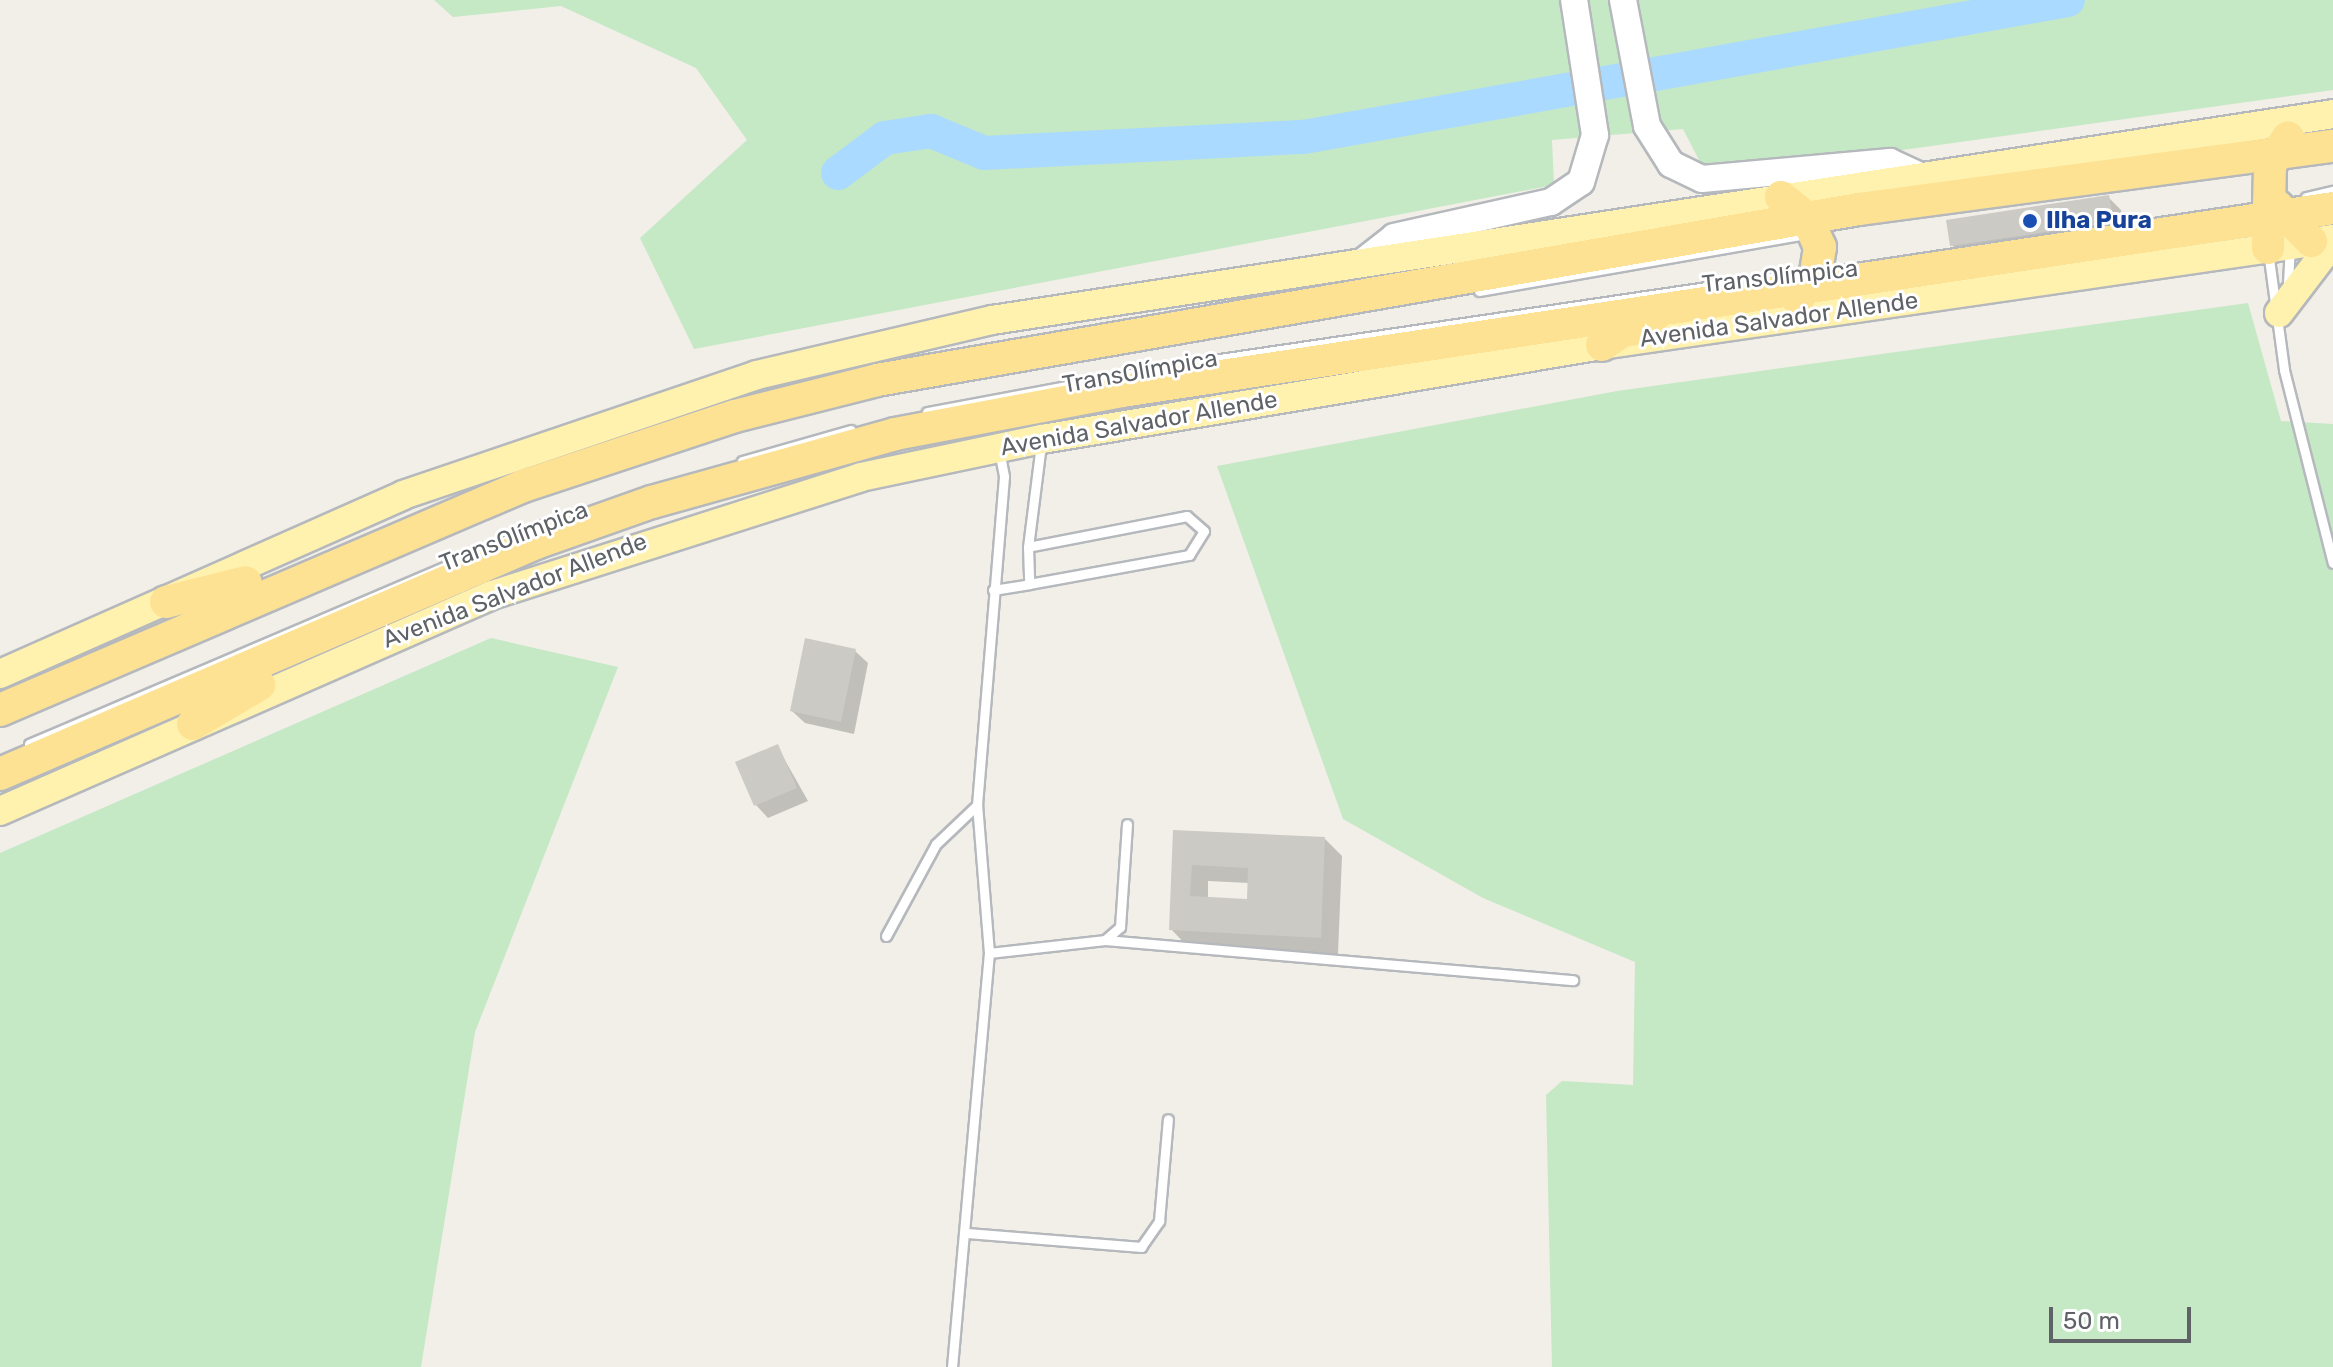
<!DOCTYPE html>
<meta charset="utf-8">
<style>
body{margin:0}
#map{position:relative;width:2333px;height:1367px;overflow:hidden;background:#f1efe8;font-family:Rubik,sans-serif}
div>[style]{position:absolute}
.green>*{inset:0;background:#c5e8c5}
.shadow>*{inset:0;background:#0003}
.river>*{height:34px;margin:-17px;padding:0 17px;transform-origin:17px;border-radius:17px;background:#aadaff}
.building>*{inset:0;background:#cccac5}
.roads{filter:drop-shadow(2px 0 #b5b8bc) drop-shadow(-2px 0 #b5b8bc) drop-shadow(0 2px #b5b8bc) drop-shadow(0 -2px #b5b8bc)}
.lane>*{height:9px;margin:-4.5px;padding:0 4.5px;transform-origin:4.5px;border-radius:4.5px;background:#fff}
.secondary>*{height:26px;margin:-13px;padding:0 13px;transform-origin:13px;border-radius:13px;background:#fff}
.primary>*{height:28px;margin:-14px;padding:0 14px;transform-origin:14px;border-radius:14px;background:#fff2af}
.highway>*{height:32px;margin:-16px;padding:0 16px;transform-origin:16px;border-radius:16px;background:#fde293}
.dots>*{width:22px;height:22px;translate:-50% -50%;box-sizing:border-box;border:4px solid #fff;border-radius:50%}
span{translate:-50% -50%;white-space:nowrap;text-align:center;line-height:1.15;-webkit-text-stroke:6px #fff;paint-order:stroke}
.transit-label{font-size:24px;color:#164399;font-weight:700}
.left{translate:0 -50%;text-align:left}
.street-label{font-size:24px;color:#5f6368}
.scale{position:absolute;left:2049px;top:1307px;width:142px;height:36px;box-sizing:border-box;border:4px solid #5f6368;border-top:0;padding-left:10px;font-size:24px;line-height:28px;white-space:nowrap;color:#5f6368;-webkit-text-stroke:6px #fff;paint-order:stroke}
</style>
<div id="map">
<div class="green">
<div style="clip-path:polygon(434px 0,2333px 0,2333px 90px,1723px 175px,1700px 162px,1683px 129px,1552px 140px,1554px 185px,694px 349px,640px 238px,747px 140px,696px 68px,561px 6px,453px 17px)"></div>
<div style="clip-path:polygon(2248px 303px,2281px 421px,2333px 424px,2333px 1367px,1552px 1367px,1546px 1095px,1562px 1081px,1633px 1085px,1635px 962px,1483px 898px,1343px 819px,1217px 466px,1617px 391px)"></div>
<div style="clip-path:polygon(491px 638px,618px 667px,475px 1032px,421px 1367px,0 1367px,0 853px)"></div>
</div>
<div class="shadow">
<div style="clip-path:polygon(2108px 197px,2121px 210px,2125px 234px,1965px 258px,1952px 245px)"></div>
<div style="clip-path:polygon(855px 651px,868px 663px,854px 734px,805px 723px,792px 711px)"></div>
<div style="clip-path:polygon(777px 746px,808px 801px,768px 818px,756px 805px)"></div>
<div style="clip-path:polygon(evenodd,1175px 832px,1325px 839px,1342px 856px,1338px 954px,1188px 947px,1171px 929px,1175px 832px,1208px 881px,1250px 883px,1249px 901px,1208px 899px,1208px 881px)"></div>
</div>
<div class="river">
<div style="left:838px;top:173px;width:59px;rotate:-36.7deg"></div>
<div style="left:885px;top:138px;width:47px;rotate:-8.7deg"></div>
<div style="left:931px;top:131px;width:57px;rotate:22.5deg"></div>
<div style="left:984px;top:153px;width:320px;rotate:-2.9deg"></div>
<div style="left:1304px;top:137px;width:776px;rotate:-10.17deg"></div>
</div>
<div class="building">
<div style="clip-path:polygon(2109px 195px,2114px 222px,1950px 246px,1946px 220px)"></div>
<div style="clip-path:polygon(805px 638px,856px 649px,841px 722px,790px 711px)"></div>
<div style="clip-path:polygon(778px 744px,797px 788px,754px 806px,735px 762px)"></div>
<div style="clip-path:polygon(evenodd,1173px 830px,1325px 837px,1321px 938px,1169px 930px,1173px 830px,1192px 865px,1248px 868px,1247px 899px,1190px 896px,1192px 865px)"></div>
</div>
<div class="roads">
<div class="lane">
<div style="left:2306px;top:197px;width:28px;rotate:-13deg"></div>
<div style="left:2268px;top:251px;width:120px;rotate:82.3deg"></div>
<div style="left:2284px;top:370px;width:199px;rotate:75.8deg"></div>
<div style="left:2288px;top:283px;width:36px;rotate:-87deg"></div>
<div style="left:1479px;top:291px;width:333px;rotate:-9.9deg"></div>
<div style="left:927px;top:412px;width:256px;rotate:-10.6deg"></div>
<div style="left:1179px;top:365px;width:609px;rotate:-8.41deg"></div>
<div style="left:742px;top:461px;width:113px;rotate:-15.9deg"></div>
<div style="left:1028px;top:547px;width:104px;rotate:-82.8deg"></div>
<div style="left:993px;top:590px;width:36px;rotate:-9deg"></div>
<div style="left:1029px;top:584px;width:163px;rotate:-10.3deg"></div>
<div style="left:1189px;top:555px;width:28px;rotate:-58deg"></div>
<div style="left:1204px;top:531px;width:23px;rotate:-139deg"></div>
<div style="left:1187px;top:516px;width:162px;rotate:169deg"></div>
<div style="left:1028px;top:547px;width:37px;rotate:88deg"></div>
<div style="left:29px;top:744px;width:569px;rotate:-23.09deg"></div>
<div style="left:886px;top:936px;width:105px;rotate:-61.5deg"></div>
<div style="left:936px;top:844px;width:57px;rotate:-43.6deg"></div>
<div style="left:1105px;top:940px;width:470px;rotate:4.9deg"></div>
<div style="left:989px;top:953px;width:117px;rotate:-6.4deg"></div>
<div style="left:1105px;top:940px;width:20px;rotate:-41deg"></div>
<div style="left:1120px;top:927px;width:103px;rotate:-86.1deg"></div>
<div style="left:967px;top:1233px;width:175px;rotate:4.6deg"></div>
<div style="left:1141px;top:1247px;width:32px;rotate:-55deg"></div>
<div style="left:1159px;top:1221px;width:102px;rotate:-85deg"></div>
<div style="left:952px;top:1367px;width:416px;rotate:-84.9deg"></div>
<div style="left:989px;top:953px;width:148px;rotate:-94.6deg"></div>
<div style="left:977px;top:805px;width:330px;rotate:-85.3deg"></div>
<div style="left:1004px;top:476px;width:25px;rotate:-101deg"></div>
</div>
<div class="secondary">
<div style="left:1623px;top:0;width:128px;rotate:79.2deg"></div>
<div style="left:1647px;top:126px;width:45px;rotate:57.7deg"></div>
<div style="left:1671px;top:164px;width:34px;rotate:26deg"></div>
<div style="left:1702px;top:179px;width:189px;rotate:-5.2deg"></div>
<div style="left:1890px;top:162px;width:31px;rotate:25deg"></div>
<div style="left:1365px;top:260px;width:37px;rotate:-38deg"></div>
<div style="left:1394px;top:237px;width:161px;rotate:-12.6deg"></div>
<div style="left:1551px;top:202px;width:36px;rotate:-34deg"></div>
<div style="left:1581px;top:182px;width:49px;rotate:-73.4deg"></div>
<div style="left:1595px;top:135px;width:137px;rotate:-98.8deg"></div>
</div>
<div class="primary">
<div style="left:2279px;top:313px;width:89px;rotate:-52.7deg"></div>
<div style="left:0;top:674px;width:441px;rotate:-23.9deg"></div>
<div style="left:403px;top:495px;width:374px;rotate:-18.7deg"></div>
<div style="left:757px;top:375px;width:241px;rotate:-13.2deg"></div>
<div style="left:992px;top:320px;width:1357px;rotate:-8.73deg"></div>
<div style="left:0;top:811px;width:537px;rotate:-23.7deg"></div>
<div style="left:492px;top:595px;width:387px;rotate:-17.7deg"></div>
<div style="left:861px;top:477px;width:185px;rotate:-11.9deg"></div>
<div style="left:1042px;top:439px;width:568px;rotate:-9.53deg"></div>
<div style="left:1602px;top:345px;width:739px;rotate:-8.25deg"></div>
</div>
<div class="highway">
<div style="left:1781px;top:197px;width:33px;rotate:39deg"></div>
<div style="left:1807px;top:218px;width:32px;rotate:66deg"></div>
<div style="left:1820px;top:247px;width:26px;rotate:99deg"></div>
<div style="left:1816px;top:273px;width:32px;rotate:125deg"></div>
<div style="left:2277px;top:206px;width:49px;rotate:45.8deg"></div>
<div style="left:2268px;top:248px;width:83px;rotate:-88.6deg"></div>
<div style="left:2270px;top:165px;width:33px;rotate:-57deg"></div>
<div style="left:1602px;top:345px;width:25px;rotate:-34deg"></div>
<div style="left:1623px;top:331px;width:28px;rotate:-8deg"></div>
<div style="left:166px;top:602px;width:82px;rotate:-14deg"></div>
<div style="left:0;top:710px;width:569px;rotate:-23.19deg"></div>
<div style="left:523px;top:486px;width:223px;rotate:-18.3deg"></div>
<div style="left:735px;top:416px;width:146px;rotate:-14.2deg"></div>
<div style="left:877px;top:380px;width:997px;rotate:-9.88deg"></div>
<div style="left:1859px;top:209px;width:478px;rotate:-7.6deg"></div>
<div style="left:193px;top:724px;width:77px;rotate:-30.6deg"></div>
<div style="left:0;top:774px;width:584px;rotate:-23.31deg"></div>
<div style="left:536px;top:543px;width:123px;rotate:-19.5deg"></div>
<div style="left:652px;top:502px;width:252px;rotate:-15.6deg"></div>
<div style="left:895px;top:434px;width:231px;rotate:-10.7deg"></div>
<div style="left:1122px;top:391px;width:1225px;rotate:-8.59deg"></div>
</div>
</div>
<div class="dots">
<div style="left:2030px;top:221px;background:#1a4fb4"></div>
</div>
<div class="transit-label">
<span class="left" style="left:2046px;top:221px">Ilha Pura</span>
</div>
<div class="street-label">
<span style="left:1780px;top:277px;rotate:-6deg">TransOlímpica</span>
<span style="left:1779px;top:320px;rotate:-8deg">Avenida Salvador Allende</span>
<span style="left:1140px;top:372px;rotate:-10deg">TransOlímpica</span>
<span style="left:1139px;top:424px;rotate:-10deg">Avenida Salvador Allende</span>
<span style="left:514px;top:537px;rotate:-21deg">TransOlímpica</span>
<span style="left:515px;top:591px;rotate:-21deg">Avenida Salvador Allende</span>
</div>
<div class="scale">50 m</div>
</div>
